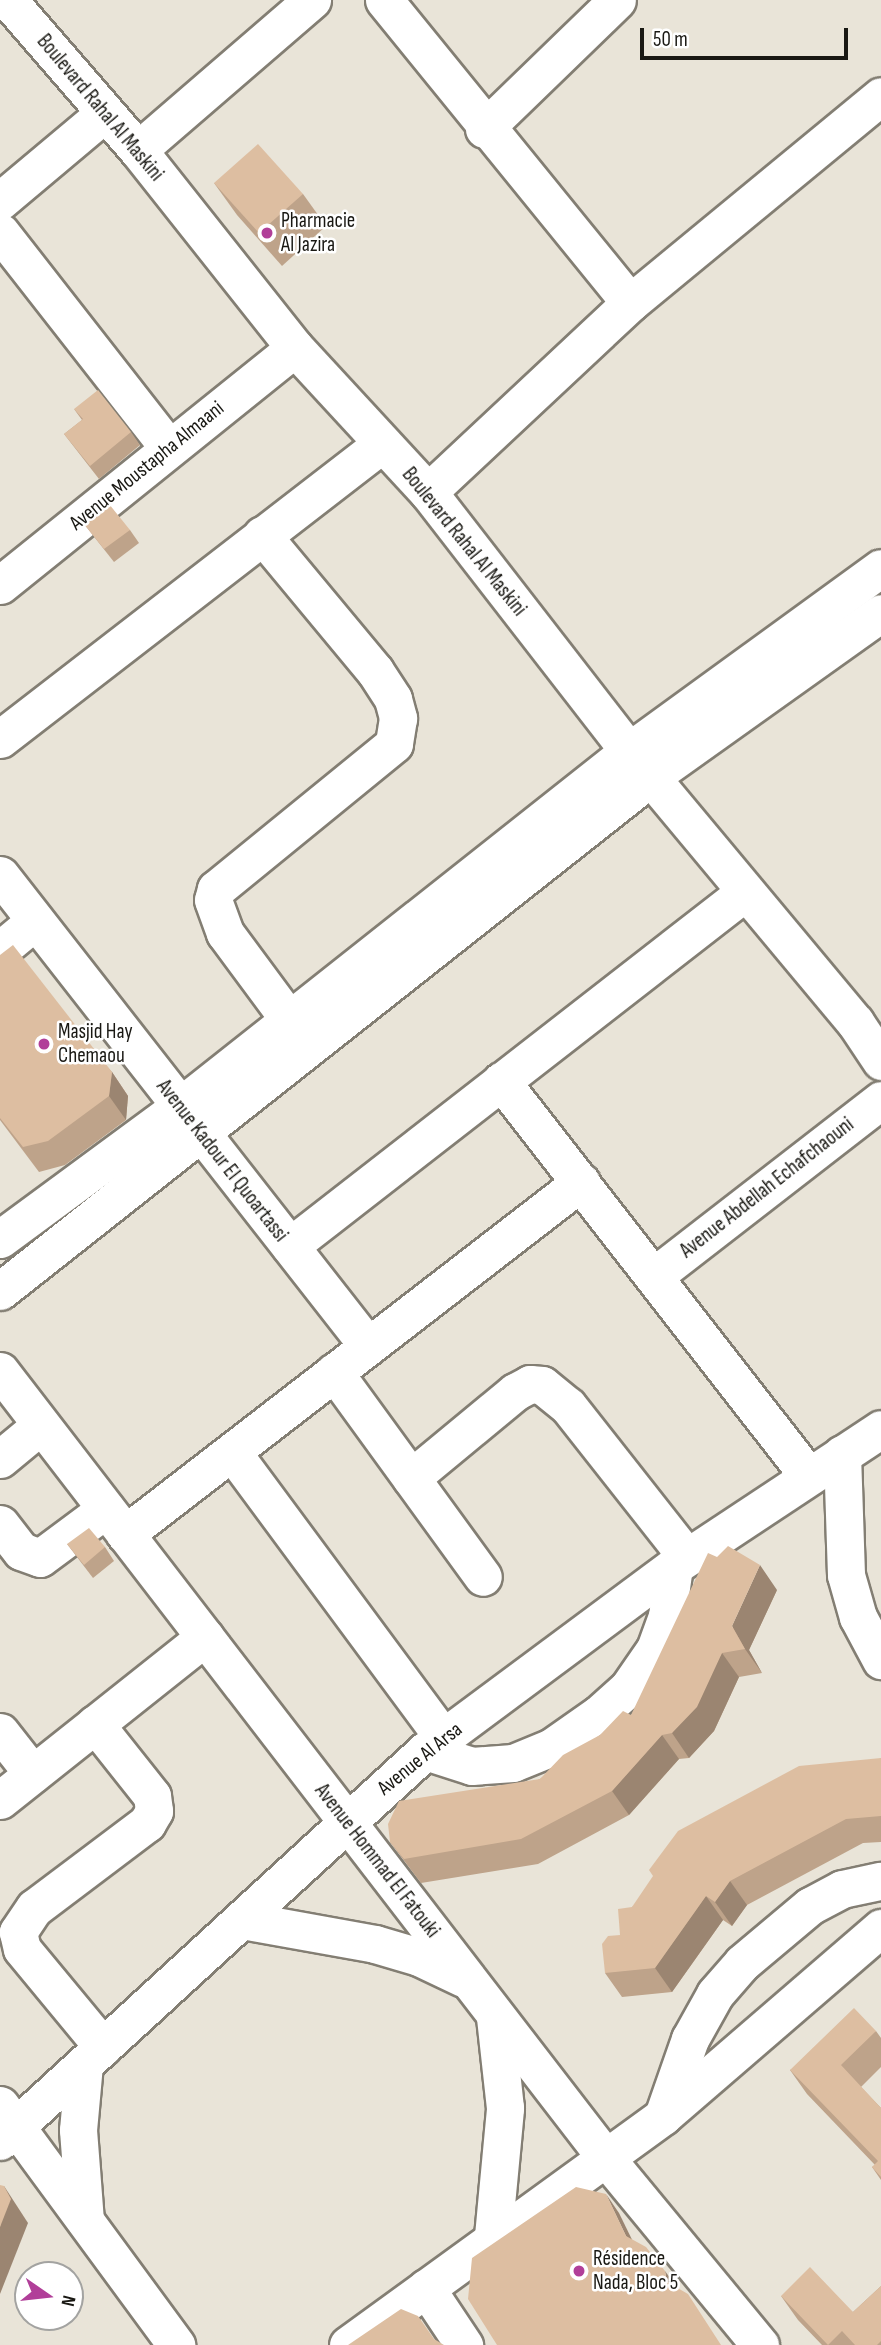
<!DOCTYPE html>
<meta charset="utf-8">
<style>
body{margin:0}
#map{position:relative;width:881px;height:2345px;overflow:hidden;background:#e9e4d8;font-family:"Sofia Sans Condensed",sans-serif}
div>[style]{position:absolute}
.roads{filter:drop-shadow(2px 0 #837e73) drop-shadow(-2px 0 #837e73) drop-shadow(0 2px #837e73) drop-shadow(0 -2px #837e73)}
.minor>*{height:37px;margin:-18.5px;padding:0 18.5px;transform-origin:18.5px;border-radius:18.5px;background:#fff}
.wall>*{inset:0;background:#bea38a}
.shaded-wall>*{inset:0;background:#9b8571}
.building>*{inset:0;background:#ddbea1}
.dots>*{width:19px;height:19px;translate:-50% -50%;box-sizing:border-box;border:4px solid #fff;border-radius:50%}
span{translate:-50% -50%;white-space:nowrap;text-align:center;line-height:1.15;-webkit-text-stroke:5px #fff;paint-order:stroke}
.street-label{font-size:21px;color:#191813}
.poi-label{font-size:21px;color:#191813}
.left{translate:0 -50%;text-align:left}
.north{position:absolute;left:14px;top:2261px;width:70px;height:70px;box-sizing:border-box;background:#fff;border:2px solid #a3a3a1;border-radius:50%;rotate:104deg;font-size:19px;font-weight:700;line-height:28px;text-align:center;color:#191813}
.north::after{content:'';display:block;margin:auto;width:24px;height:32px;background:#b13f99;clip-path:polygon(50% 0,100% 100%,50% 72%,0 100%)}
.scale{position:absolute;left:640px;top:28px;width:208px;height:32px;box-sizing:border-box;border:4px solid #191813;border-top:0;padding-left:9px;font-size:21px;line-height:24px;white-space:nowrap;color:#191813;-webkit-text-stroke:5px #fff;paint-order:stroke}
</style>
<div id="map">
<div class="roads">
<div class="minor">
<div style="left:8px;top:0;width:198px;rotate:49.1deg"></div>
<div style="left:138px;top:150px;width:253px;rotate:51.6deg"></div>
<div style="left:295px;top:348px;width:196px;rotate:47.3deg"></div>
<div style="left:428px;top:492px;width:328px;rotate:52.2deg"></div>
<div style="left:629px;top:751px;width:353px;rotate:50.2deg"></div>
<div style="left:855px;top:1022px;width:47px;rotate:56.3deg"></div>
<div style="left:384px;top:0;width:390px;rotate:50.9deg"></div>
<div style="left:484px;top:129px;width:185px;rotate:-44.1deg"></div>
<div style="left:138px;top:150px;width:230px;rotate:-40.8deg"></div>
<div style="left:0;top:201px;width:137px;rotate:-40deg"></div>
<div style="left:0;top:232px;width:274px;rotate:52deg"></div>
<div style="left:428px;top:492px;width:277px;rotate:-43.1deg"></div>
<div style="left:630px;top:303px;width:325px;rotate:-39.5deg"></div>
<div style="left:262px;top:535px;width:177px;rotate:50.3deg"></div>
<div style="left:375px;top:671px;width:33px;rotate:57deg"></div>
<div style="left:393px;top:699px;width:20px;rotate:75deg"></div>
<div style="left:398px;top:718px;width:26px;rotate:99deg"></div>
<div style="left:394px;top:744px;width:230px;rotate:140.8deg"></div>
<div style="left:216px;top:889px;width:11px;rotate:105deg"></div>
<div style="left:213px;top:900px;width:35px;rotate:70deg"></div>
<div style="left:225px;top:933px;width:129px;rotate:53.5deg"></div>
<div style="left:0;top:585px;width:378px;rotate:-38.8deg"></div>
<div style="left:0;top:739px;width:482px;rotate:-37.7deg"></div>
<div style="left:0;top:875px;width:598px;rotate:52deg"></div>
<div style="left:0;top:950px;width:45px;rotate:-39.6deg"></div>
<div style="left:501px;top:1081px;width:499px;rotate:52.1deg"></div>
<div style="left:0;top:1239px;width:222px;rotate:-36.4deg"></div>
<div style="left:179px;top:1107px;width:574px;rotate:-38.35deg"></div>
<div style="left:629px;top:751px;width:311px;rotate:-36deg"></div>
<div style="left:290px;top:1246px;width:576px;rotate:-37.88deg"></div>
<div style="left:654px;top:1276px;width:287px;rotate:-37.8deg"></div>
<div style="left:0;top:1291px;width:829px;rotate:-38.29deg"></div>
<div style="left:651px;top:777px;width:282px;rotate:-35.5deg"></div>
<div style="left:0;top:1371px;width:992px;rotate:52.41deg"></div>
<div style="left:605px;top:2157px;width:244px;rotate:50.5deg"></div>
<div style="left:334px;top:1372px;width:253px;rotate:54deg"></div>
<div style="left:232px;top:1452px;width:356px;rotate:53.5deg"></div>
<div style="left:842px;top:1454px;width:121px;rotate:88.1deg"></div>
<div style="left:846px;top:1575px;width:44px;rotate:74.1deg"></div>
<div style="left:858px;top:1617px;width:49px;rotate:61.9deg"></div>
<div style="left:0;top:1459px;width:53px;rotate:-39.7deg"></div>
<div style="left:411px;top:1478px;width:135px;rotate:-39.6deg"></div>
<div style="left:515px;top:1392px;width:17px;rotate:-28deg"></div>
<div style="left:530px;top:1384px;width:12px;rotate:5deg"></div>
<div style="left:542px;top:1385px;width:33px;rotate:39deg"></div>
<div style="left:568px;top:1406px;width:192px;rotate:51.8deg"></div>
<div style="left:0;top:1524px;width:34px;rotate:52deg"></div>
<div style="left:21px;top:1551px;width:20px;rotate:20deg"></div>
<div style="left:40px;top:1558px;width:82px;rotate:-36.6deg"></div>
<div style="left:125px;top:1534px;width:576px;rotate:-37.67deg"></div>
<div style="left:95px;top:1724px;width:92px;rotate:51.6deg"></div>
<div style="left:152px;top:1796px;width:15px;rotate:82deg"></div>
<div style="left:154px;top:1811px;width:14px;rotate:120deg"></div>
<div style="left:147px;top:1823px;width:141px;rotate:143deg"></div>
<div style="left:34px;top:1908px;width:29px;rotate:124deg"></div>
<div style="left:18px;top:1932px;width:17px;rotate:77deg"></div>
<div style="left:22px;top:1949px;width:127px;rotate:50.4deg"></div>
<div style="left:0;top:1732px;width:53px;rotate:51.8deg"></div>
<div style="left:425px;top:1751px;width:49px;rotate:17.7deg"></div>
<div style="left:472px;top:1766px;width:41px;rotate:-4.2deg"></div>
<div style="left:513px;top:1763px;width:42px;rotate:-22.3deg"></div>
<div style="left:552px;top:1747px;width:57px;rotate:-35.1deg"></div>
<div style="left:599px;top:1714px;width:39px;rotate:-42deg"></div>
<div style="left:628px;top:1688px;width:47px;rotate:-55.3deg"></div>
<div style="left:655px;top:1649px;width:35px;rotate:-70deg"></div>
<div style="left:667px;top:1616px;width:50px;rotate:-82deg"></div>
<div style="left:0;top:1800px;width:262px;rotate:-38.5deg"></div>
<div style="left:242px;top:1920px;width:135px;rotate:10.2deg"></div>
<div style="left:375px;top:1944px;width:46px;rotate:16.5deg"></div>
<div style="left:419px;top:1957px;width:49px;rotate:25.5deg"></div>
<div style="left:84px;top:2064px;width:66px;rotate:95.2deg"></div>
<div style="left:78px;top:2130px;width:90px;rotate:85.6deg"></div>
<div style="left:0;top:2105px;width:298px;rotate:53.7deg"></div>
<div style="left:663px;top:2116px;width:82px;rotate:-70.7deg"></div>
<div style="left:690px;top:2039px;width:51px;rotate:-60.9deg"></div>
<div style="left:715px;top:1994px;width:41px;rotate:-48.9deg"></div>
<div style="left:742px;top:1963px;width:89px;rotate:-40deg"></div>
<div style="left:810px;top:1906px;width:36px;rotate:-28deg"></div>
<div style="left:842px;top:1889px;width:40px;rotate:-12deg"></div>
<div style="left:0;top:2141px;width:577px;rotate:-42.54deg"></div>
<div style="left:425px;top:1751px;width:310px;rotate:-36.6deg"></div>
<div style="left:674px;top:1566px;width:248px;rotate:-33.5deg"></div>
<div style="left:493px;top:2236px;width:129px;rotate:-84.6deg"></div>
<div style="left:505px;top:2108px;width:91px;rotate:-96.3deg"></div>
<div style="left:426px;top:2288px;width:69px;rotate:56.3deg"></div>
<div style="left:348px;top:2345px;width:389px;rotate:-36deg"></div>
<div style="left:663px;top:2116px;width:288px;rotate:-40.8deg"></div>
</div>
</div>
<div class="wall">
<div style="clip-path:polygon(214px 183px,303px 194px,326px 226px,282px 266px,237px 215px)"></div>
<div style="clip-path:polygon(74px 409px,131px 432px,140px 445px,99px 479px,64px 434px,82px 420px)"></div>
<div style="clip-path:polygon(84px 524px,130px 530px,139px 543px,114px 562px)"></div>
<div style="clip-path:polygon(0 955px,112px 1072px,128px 1096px,126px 1120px,65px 1165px,39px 1172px,0 1120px)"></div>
<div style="clip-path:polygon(67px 1544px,105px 1547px,114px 1561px,93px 1578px)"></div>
<div style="clip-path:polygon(777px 1590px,749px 1650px,762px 1673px,739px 1677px,714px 1731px,689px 1758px,679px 1759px,629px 1815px,538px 1864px,421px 1883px,390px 1842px,540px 1779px,600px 1735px,631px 1715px)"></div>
<div style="clip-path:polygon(881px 1758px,881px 1842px,863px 1843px,747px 1905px,732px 1926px,723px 1920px,672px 1992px,622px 1997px,605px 1973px,632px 1907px)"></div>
<div style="clip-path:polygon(876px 2031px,881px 2038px,881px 2067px,861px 2087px,881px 2108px,881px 2180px,872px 2167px,875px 2165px,807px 2094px,790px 2070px)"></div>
<div style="clip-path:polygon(881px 2286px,881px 2345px,822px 2345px,798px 2320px,781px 2296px,853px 2312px)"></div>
</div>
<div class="shaded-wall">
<div style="clip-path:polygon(112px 1072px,128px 1096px,126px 1120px,109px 1096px)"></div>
<div style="clip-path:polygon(760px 1565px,777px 1590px,749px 1650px,762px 1673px,745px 1649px,732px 1626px)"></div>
<div style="clip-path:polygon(722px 1653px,739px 1677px,714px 1731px,689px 1758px,672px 1733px)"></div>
<div style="clip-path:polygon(662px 1735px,679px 1759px,629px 1815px,612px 1791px)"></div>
<div style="clip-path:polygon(730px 1881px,747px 1905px,732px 1926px,715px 1902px)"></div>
<div style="clip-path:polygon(706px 1896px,723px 1920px,672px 1992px,655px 1968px)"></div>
<div style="clip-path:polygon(4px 2186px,28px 2223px,0 2294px,0 2227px)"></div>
<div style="clip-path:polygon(606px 2194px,619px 2213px,639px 2254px,626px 2236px)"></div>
<div style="clip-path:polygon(665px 2271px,678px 2289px,667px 2282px)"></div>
</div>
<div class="building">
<div style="clip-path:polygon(258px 144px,303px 194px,259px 233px,214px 183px)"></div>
<div style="clip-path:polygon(98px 390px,131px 432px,90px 466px,64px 434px,83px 419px,74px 409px)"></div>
<div style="clip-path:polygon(109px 504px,130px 530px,104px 549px,84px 524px)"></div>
<div style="clip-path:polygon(13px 945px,112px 1072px,109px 1096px,48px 1141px,23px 1147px,0 1118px,0 955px)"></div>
<div style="clip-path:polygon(89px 1528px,105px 1547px,84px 1565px,67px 1544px)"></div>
<div style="clip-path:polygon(728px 1546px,760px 1565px,732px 1626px,745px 1649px,722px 1653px,697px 1707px,672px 1733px,662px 1735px,612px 1791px,521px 1839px,404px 1859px,390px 1842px,388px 1824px,399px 1801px,540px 1779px,563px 1755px,600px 1735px,623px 1711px,631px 1715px,708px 1553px,717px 1557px)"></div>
<div style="clip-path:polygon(881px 1758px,881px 1816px,846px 1819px,730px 1881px,715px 1902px,706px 1896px,655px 1968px,605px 1973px,602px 1944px,608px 1936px,620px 1935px,618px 1909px,632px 1907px,653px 1876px,649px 1870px,678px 1831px,799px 1766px)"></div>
<div style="clip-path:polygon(854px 2008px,876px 2031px,841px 2065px,881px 2108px,881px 2177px,872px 2167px,878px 2161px,790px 2070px)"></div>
<div style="clip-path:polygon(0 2185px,4px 2186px,11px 2199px,0 2227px)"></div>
<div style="clip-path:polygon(576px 2187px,606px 2194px,626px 2236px,646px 2247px,665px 2271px,667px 2282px,688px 2294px,721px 2345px,497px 2345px,468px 2299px,472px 2258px)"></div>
<div style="clip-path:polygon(810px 2267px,853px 2312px,881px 2286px,881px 2341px,877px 2345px,855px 2345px,842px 2331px,828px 2345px,781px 2296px)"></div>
<div style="clip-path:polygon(401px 2309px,418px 2316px,434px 2339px,444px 2345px,348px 2345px)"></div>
</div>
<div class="dots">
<div style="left:267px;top:233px;background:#b13f99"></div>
<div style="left:44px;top:1044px;background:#b13f99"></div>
<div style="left:579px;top:2271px;background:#b13f99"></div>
</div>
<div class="street-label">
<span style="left:100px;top:108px;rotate:50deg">Boulevard Rahal Al Maskini</span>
<span style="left:147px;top:466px;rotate:-39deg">Avenue Moustapha Almaani</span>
<span style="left:464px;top:542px;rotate:51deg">Boulevard Rahal Al Maskini</span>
<span style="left:222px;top:1161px;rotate:52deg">Avenue Kadour El Quoartassi</span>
<span style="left:767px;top:1188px;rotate:-38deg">Avenue Abdellah Echafchaouni</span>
<span style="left:420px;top:1759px;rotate:-39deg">Avenue Al Arsa</span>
<span style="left:377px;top:1861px;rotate:52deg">Avenue Hommad El Fatouki</span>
</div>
<div class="poi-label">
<span class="left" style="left:281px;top:233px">Pharmacie<br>Al Jazira</span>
<span class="left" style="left:58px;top:1044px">Masjid Hay<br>Chemaou</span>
<span class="left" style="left:593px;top:2271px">Résidence<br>Nada, Bloc 5</span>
</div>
<div class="north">N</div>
<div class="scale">50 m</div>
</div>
